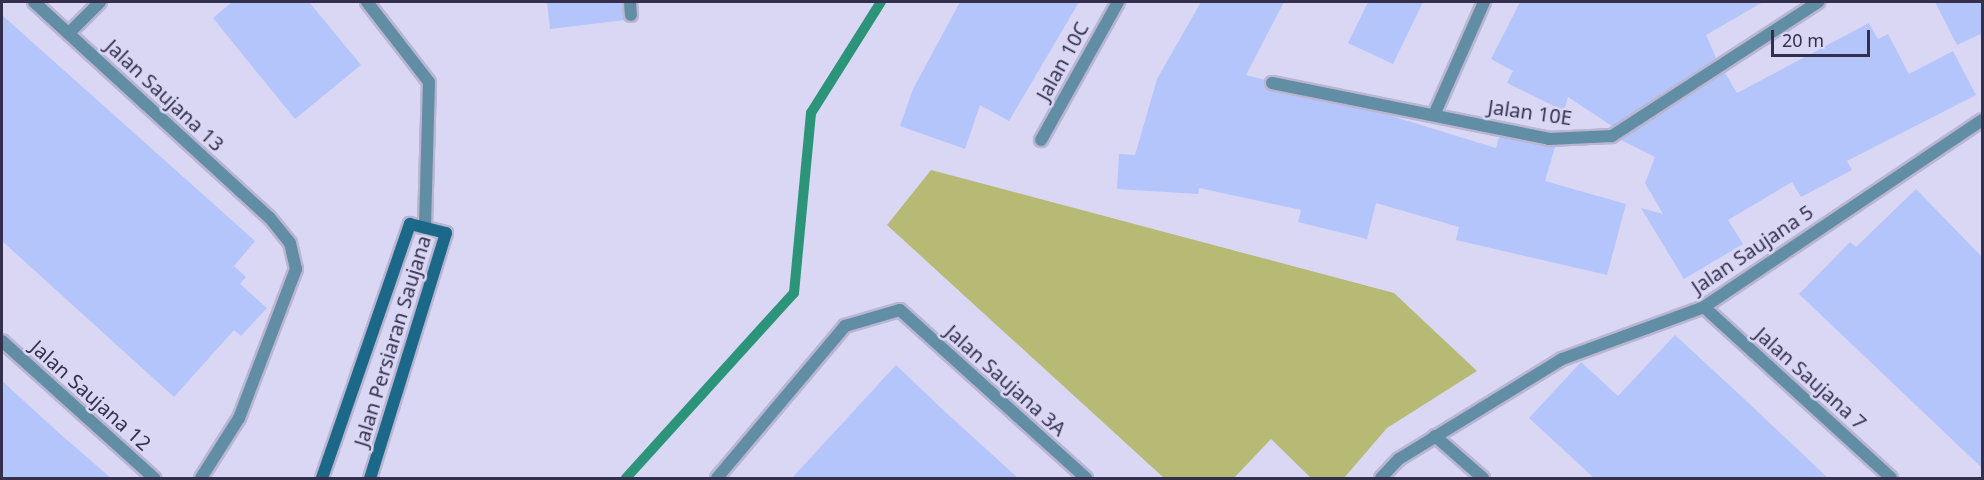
<!DOCTYPE html>
<style>
body{margin:0}
#map{position:relative;width:1984px;height:480px;overflow:hidden;background:#dad7f4;font-family:"Noto Sans",sans-serif}
div>[style]{position:absolute}
.green>*{inset:0;background:#b6ba74}
.stream>*{height:10px;margin:-5px;padding:0 5px;transform-origin:5px;border-radius:5px;background:#2c9579}
.building>*{inset:0;background:#b4c5fb}
.roads{filter:drop-shadow(2px 0 #b9b5d2) drop-shadow(-2px 0 #b9b5d2) drop-shadow(0 2px #b9b5d2) drop-shadow(0 -2px #b9b5d2)}
.lane>*{height:12px;margin:-6px;padding:0 6px;transform-origin:6px;border-radius:6px;background:#628ea5}
.street>*{height:12px;margin:-6px;padding:0 6px;transform-origin:6px;border-radius:6px;background:#628ea5}
.secondary>*{height:12px;margin:-6px;padding:0 6px;transform-origin:6px;border-radius:6px;background:#1b6889}
span{translate:-50% -50%;white-space:nowrap;text-align:center;line-height:1.15;-webkit-text-stroke:5px #dad7f4;paint-order:stroke}
.street-label{font-size:20px;color:#342f4c}
.frame{position:absolute;inset:0;border:3px solid #342f4c;pointer-events:none}
.scale{position:absolute;left:1771px;top:30px;width:99px;height:27px;box-sizing:border-box;border:3px solid #342f4c;border-top:0;padding-left:8px;font-size:18px;line-height:21px;white-space:nowrap;color:#342f4c;-webkit-text-stroke:4px #dad7f4;paint-order:stroke}
</style>
<div id="map">
<div class="green">
<div style="clip-path:polygon(931px 170px,1394px 293px,1477px 371px,1387px 428px,1344px 478px,1311px 478px,1271px 439px,1234px 478px,1164px 478px,887px 225px)"></div>
</div>
<div class="stream">
<div style="left:626px;top:478px;width:250px;rotate:-47.8deg"></div>
<div style="left:794px;top:293px;width:181px;rotate:-84.6deg"></div>
<div style="left:811px;top:113px;width:131px;rotate:-57.8deg"></div>
</div>
<div class="building">
<div style="clip-path:polygon(232px 2px,309px 2px,361px 65px,295px 119px,213px 18px)"></div>
<div style="clip-path:polygon(547px 2px,622px 2px,625px 20px,550px 29px)"></div>
<div style="clip-path:polygon(960px 2px,1079px 2px,1009px 121px,980px 105px,965px 149px,900px 126px,913px 89px)"></div>
<div style="clip-path:polygon(1201px 2px,1284px 2px,1246px 75px,1265px 80px,1270px 91px,1385px 114px,1496px 148px,1499px 137px,1555px 147px,1545px 181px,1626px 204px,1607px 275px,1456px 240px,1459px 227px,1376px 203px,1367px 239px,1298px 222px,1301px 210px,1199px 188px,1198px 194px,1117px 189px,1119px 154px,1135px 155px,1157px 79px)"></div>
<div style="clip-path:polygon(1368px 2px,1423px 2px,1393px 64px,1348px 43px)"></div>
<div style="clip-path:polygon(1520px 2px,1763px 2px,1706px 35px,1716px 58px,1612px 126px,1568px 97px,1564px 111px,1507px 83px,1513px 71px,1491px 59px)"></div>
<div style="clip-path:polygon(1935px 2px,1983px 2px,1983px 33px,1957px 45px)"></div>
<div style="clip-path:polygon(2px 15px,255px 241px,234px 266px,246px 277px,240px 284px,267px 308px,241px 336px,234px 330px,174px 397px,2px 241px)"></div>
<div style="clip-path:polygon(1869px 23px,1878px 39px,1888px 34px,1909px 74px,1953px 51px,1976px 95px,1847px 161px,1852px 170px,1801px 197px,1792px 182px,1728px 220px,1743px 244px,1684px 279px,1641px 208px,1663px 214px,1645px 183px,1655px 157px,1621px 140px,1725px 73px,1737px 93px)"></div>
<div style="clip-path:polygon(1916px 189px,1983px 258px,1983px 469px,1799px 294px,1850px 242px,1856px 247px)"></div>
<div style="clip-path:polygon(1675px 335px,1741px 396px,1828px 478px,1594px 478px,1529px 418px,1581px 362px,1618px 396px)"></div>
<div style="clip-path:polygon(896px 365px,941px 408px,1018px 478px,792px 478px)"></div>
<div style="clip-path:polygon(2px 381px,59px 433px,111px 478px,2px 478px)"></div>
</div>
<div class="roads">
<div class="lane">
<div style="left:367px;top:2px;width:101px;rotate:52.2deg"></div>
<div style="left:429px;top:82px;width:146px;rotate:91.6deg"></div>
</div>
<div class="street">
<div style="left:34px;top:2px;width:319px;rotate:42.5deg"></div>
<div style="left:269px;top:217px;width:33px;rotate:51deg"></div>
<div style="left:290px;top:243px;width:27px;rotate:77deg"></div>
<div style="left:296px;top:269px;width:160px;rotate:110.9deg"></div>
<div style="left:239px;top:418px;width:71px;rotate:122.3deg"></div>
<div style="left:630px;top:2px;width:13px;rotate:86deg"></div>
<div style="left:69px;top:33px;width:44px;rotate:-45deg"></div>
<div style="left:1272px;top:83px;width:283px;rotate:11.4deg"></div>
<div style="left:1549px;top:139px;width:63px;rotate:-2.7deg"></div>
<div style="left:1612px;top:136px;width:246px;rotate:-33deg"></div>
<div style="left:1434px;top:115px;width:124px;rotate:-66.1deg"></div>
<div style="left:1041px;top:140px;width:158px;rotate:-60.8deg"></div>
<div style="left:1704px;top:307px;width:253px;rotate:42.4deg"></div>
<div style="left:2px;top:341px;width:205px;rotate:42deg"></div>
<div style="left:1435px;top:436px;width:64px;rotate:41.2deg"></div>
<div style="left:717px;top:478px;width:199px;rotate:-49.9deg"></div>
<div style="left:845px;top:326px;width:57px;rotate:-16.2deg"></div>
<div style="left:900px;top:310px;width:251px;rotate:42.1deg"></div>
<div style="left:1381px;top:478px;width:26px;rotate:-47deg"></div>
<div style="left:1399px;top:459px;width:191px;rotate:-31.5deg"></div>
<div style="left:1562px;top:359px;width:151px;rotate:-20.1deg"></div>
<div style="left:1704px;top:307px;width:335px;rotate:-33.9deg"></div>
</div>
<div class="secondary">
<div style="left:322px;top:478px;width:269px;rotate:-70.9deg"></div>
<div style="left:410px;top:224px;width:37px;rotate:14deg"></div>
<div style="left:446px;top:233px;width:257px;rotate:107.2deg"></div>
</div>
</div>
<div class="street-label">
<span style="left:1062px;top:61px;rotate:-61deg">Jalan 10C</span>
<span style="left:165px;top:95px;rotate:43deg">Jalan Saujana 13</span>
<span style="left:1530px;top:112px;rotate:8deg">Jalan 10E</span>
<span style="left:1752px;top:249px;rotate:-34deg">Jalan Saujana 5</span>
<span style="left:392px;top:341px;rotate:-73deg">Jalan Persiaran Saujana</span>
<span style="left:1811px;top:378px;rotate:42deg">Jalan Saujana 7</span>
<span style="left:1006px;top:380px;rotate:42deg">Jalan Saujana 3A</span>
<span style="left:91px;top:395px;rotate:42deg">Jalan Saujana 12</span>
</div>
<div class="frame"></div>
<div class="scale">20 m</div>
</div>
